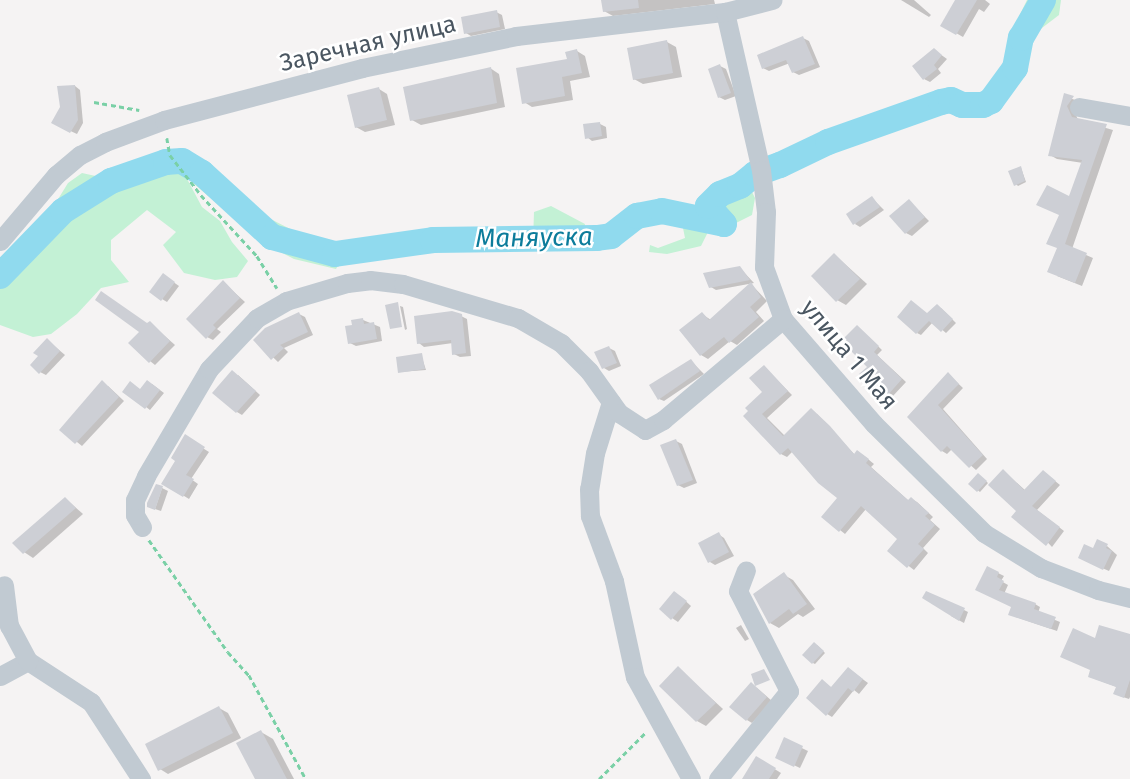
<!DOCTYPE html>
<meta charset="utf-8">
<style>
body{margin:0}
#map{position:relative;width:1130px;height:779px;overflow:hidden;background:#f5f3f3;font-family:"Fira Sans",sans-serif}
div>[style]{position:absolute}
.green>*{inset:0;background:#c3f1d5}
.shadow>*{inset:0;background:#0003}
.river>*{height:26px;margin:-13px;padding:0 13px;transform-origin:13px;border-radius:13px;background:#90daee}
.building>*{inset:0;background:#cdcfd5}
.path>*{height:2.5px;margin-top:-1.25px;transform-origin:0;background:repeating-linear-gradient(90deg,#7ad0a6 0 5px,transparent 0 8.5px)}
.minor>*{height:19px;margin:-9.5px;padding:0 9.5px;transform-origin:9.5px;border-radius:9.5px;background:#c1cad2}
span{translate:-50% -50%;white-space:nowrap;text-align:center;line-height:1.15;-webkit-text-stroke:5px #fff;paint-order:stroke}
.street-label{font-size:24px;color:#4a5661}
.water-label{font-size:26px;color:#0c7c9b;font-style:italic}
</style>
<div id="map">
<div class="green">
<div style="clip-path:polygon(1027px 0,1061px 0,1059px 15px,1038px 31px,1016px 37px,1010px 35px)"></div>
<div style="clip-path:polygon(148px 164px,195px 165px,223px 180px,243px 205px,343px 256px,336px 269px,294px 259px,263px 243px,186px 177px,202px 207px,220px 221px,232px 242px,248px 261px,237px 277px,215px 280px,184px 273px,163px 245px,176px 232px,147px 210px,111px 240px,111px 260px,129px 282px,101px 288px,77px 314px,51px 334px,33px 337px,0 325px,0 259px,39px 230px,68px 183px,82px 173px,109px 179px)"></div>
<div style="clip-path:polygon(750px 188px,755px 198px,752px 215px,728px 227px,709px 230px,701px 246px,667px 254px,649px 252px,650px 245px,658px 248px,685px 238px,683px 228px,667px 221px,710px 223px,720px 216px,709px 211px,717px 201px)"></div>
<div style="clip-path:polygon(551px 206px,585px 224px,582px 242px,561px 248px,533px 243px,534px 212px)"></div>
</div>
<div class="shadow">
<div style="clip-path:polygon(603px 0,714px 0,715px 4px,613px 16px,604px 11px)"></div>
<div style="clip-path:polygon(901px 0,914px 0,931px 15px,929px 17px)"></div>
<div style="clip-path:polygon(957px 0,985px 0,990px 4px,984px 12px,979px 9px,963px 37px,942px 25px)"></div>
<div style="clip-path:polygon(496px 12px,502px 15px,505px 29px,471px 36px,466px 33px)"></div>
<div style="clip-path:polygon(803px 38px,809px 41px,820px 67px,799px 75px,793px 72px,790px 63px,769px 71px,763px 68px)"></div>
<div style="clip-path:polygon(667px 42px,676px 47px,682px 77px,643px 84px,634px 79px)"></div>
<div style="clip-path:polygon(577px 51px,585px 56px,590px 77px,570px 81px,573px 100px,532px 107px,524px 102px)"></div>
<div style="clip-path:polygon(940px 54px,947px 59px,938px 69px,941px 73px,930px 82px,924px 79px)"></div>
<div style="clip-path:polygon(720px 66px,726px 69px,736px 96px,725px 100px,719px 97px)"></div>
<div style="clip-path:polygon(490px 68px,499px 74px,505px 107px,421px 125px,412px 120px)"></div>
<div style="clip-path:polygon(75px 86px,80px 90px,83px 123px,77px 134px,53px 123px)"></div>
<div style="clip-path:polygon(379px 89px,387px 94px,395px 125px,365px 132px,356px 127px)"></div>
<div style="clip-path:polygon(1065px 96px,1080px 102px,1074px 110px,1078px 120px,1113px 130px,1072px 249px,1093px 258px,1082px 286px,1057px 276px,1058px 249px,1070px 199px,1083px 163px,1057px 159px,1050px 155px)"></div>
<div style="clip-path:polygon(600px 124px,606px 127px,607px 138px,592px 141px,587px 137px)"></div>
<div style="clip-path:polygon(1021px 168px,1026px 182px,1018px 186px,1016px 184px)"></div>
<div style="clip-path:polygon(872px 198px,884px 210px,860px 227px,855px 224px)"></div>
<div style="clip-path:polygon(909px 201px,929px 221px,912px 236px,906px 233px)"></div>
<div style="clip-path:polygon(835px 255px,867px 284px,846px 305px,837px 300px)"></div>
<div style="clip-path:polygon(740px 268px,754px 283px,716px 290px,711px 287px)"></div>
<div style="clip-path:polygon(169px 279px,179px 286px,167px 302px,162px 299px)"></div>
<div style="clip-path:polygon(223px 282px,245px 302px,217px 329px,221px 332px,213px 340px,207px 337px)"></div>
<div style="clip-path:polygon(751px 284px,767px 301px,756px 312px,764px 321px,737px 345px,730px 341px,708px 359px,701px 355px,702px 314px,711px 320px)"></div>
<div style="clip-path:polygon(400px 306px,403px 307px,407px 329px,405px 330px)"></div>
<div style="clip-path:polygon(941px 308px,956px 323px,946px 333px,933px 322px,921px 335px,917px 333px,928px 315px)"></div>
<div style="clip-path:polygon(299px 314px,305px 317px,313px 335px,284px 348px,288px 352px,278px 362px,255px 340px)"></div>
<div style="clip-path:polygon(461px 316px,467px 319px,471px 356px,460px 357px,454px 354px,453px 343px,424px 347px,419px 343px)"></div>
<div style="clip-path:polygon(363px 320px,380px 327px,382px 341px,356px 346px,350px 343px)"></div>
<div style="clip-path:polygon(150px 323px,175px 345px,155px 365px,150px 361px)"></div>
<div style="clip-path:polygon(858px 327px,882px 350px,877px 355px,906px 382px,892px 397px,875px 382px,868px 381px,870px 367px)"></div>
<div style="clip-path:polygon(52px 344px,65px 355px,46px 375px,40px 372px,40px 356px)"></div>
<div style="clip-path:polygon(609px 348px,615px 351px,621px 366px,609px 371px,604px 368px)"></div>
<div style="clip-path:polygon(421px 355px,426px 370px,400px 372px)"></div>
<div style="clip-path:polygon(691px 361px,704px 374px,664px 401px,659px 399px)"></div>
<div style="clip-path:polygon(764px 367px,792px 395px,767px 418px,785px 436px,817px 414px,855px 455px,863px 455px,874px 464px,871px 467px,909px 501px,911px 499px,917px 502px,933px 517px,930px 520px,940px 529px,923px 548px,928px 553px,914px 570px,889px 551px,899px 539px,866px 509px,845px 534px,840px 530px,840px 497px,793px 451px,787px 457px,781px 454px,745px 416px,765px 392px)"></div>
<div style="clip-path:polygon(948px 374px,963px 388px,943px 409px,987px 459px,976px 470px,952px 449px,947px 454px,942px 451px,910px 417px)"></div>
<div style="clip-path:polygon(238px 375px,260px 395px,242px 415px,237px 412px)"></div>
<div style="clip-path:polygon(152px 384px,164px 393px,150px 410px,125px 391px,141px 391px)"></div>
<div style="clip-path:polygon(108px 386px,124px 401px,82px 446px,62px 430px)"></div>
<div style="clip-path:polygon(185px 437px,209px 452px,191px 479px,198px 484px,189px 499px,163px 483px,178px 461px)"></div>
<div style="clip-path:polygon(676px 441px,682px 444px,697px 483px,684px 488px,678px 485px)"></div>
<div style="clip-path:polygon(1044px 472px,1060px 485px,1037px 510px,1064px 531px,1052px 547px,1018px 511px,1008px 475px,1026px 491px)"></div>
<div style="clip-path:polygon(980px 476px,988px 483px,980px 492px,970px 484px)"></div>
<div style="clip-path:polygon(162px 488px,168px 491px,161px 511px,155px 509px)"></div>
<div style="clip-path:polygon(66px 499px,83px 514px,33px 558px,24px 552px)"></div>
<div style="clip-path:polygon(718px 534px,724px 538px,734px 556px,715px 565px,710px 562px)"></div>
<div style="clip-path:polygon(1107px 546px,1117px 555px,1109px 571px,1086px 561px,1094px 550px)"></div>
<div style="clip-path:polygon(988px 568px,1004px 576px,1001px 581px,1008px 585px,1004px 594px,1035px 604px,1040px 607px,1038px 613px,1060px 622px,1057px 631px,1016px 617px,1013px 607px,978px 589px)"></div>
<div style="clip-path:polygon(784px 575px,793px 580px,815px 609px,803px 617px,798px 614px,779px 628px,770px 623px)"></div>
<div style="clip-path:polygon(680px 596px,691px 606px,678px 622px,672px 618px)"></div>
<div style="clip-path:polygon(964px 610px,968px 612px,964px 623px,951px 616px)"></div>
<div style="clip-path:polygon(741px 625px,749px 639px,745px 641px,736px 628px)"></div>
<div style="clip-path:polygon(1130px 634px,1130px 697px,1129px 699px,1120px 696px,1117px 687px,1090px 677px,1096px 640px)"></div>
<div style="clip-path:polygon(817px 645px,825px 653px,815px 664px,813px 663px)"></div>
<div style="clip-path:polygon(678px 668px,723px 709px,706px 726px,697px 721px)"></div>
<div style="clip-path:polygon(853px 672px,868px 683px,859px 694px,854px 690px,832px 717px,827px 714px,822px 681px,832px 688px)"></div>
<div style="clip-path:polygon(757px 688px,772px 701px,752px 723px,747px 720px)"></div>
<div style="clip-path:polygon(219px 708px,228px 713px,241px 738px,168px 774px,160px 769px)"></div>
<div style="clip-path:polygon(261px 732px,273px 739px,294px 779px,256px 779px)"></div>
<div style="clip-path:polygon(785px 740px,808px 751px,800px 768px,783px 760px)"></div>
<div style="clip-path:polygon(757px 758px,781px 773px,777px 779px,744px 779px)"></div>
</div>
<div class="river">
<div style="left:0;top:276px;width:91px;rotate:-45.9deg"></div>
<div style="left:63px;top:211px;width:57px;rotate:-32deg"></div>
<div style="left:111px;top:181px;width:58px;rotate:-19.1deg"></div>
<div style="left:166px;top:162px;width:16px;rotate:-4deg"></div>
<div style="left:182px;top:161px;width:23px;rotate:31deg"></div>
<div style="left:202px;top:173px;width:95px;rotate:42.4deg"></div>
<div style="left:272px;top:237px;width:65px;rotate:15.1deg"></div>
<div style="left:335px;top:254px;width:99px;rotate:-8.1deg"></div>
<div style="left:433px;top:240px;width:164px;rotate:-0.7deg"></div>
<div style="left:597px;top:238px;width:14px;rotate:-8deg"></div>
<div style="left:611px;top:236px;width:33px;rotate:-38deg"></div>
<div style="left:637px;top:216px;width:25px;rotate:-11deg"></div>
<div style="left:662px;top:211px;width:63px;rotate:11.8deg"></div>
<div style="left:724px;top:224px;width:24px;rotate:-132deg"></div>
<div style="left:708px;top:206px;width:17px;rotate:-45deg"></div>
<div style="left:720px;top:194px;width:22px;rotate:-22deg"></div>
<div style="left:740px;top:186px;width:19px;rotate:-39deg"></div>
<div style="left:755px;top:174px;width:27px;rotate:-20deg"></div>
<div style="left:780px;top:165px;width:53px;rotate:-25.6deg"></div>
<div style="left:828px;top:142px;width:120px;rotate:-19.5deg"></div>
<div style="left:941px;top:102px;width:10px;rotate:-11deg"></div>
<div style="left:951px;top:100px;width:12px;rotate:24deg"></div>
<div style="left:962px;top:105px;width:21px"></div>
<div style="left:983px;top:105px;width:9px;rotate:-27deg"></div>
<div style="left:991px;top:101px;width:41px;rotate:-54deg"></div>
<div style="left:1015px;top:68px;width:31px;rotate:-79deg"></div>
<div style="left:1021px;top:38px;width:44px;rotate:-59.9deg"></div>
</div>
<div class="building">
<div style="clip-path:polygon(601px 0,638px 0,639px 8px,603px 12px)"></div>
<div style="clip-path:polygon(955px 0,977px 0,956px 35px,940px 26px)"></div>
<div style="clip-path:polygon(497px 10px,500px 27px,464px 34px,461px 17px)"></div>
<div style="clip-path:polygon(803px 36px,815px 64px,792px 73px,786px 60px,762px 69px,757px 55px)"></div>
<div style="clip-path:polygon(667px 40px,673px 73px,633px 80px,627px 48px)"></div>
<div style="clip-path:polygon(934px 48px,942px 55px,934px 65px,937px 69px,923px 80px,912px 66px)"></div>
<div style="clip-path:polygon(577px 49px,582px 73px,562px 77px,565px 96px,522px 104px,516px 68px,567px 59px,565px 52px)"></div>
<div style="clip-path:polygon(720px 64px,731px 93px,718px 98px,708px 69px)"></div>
<div style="clip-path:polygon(491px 67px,497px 103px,410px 121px,403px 87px)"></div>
<div style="clip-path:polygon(75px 85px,78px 120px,70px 133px,51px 123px,60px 107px,57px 86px)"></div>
<div style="clip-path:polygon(379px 87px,387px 120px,355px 128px,347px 95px)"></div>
<div style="clip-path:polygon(1064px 93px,1074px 96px,1067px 106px,1072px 117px,1107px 124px,1065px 244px,1087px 253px,1075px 283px,1047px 272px,1057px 248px,1046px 244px,1059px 215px,1036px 205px,1047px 185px,1069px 196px,1082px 160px,1048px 156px)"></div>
<div style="clip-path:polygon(600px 122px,602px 136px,585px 139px,583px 124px)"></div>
<div style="clip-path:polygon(1021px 166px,1025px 181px,1014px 186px,1008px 171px)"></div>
<div style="clip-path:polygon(872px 196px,880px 207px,853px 225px,846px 214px)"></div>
<div style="clip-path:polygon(909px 199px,925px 217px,905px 234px,889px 216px)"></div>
<div style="clip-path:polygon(834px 253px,860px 279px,836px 302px,811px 276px)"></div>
<div style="clip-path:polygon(740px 266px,750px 280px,709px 288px,703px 273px)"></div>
<div style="clip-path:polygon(163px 273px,175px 282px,161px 301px,149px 292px)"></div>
<div style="clip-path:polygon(223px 280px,240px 298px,213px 325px,216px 328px,206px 339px,186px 319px)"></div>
<div style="clip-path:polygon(751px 282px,761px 297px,750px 307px,759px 317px,729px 343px,724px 337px,700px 356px,679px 330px,702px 312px,709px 320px)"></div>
<div style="clip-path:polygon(101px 291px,147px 323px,150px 321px,170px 341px,149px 363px,128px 343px,139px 332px,95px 300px)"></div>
<div style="clip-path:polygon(911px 300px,927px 313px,937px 304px,953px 319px,941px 332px,929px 321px,916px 334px,897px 317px)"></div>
<div style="clip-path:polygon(398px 302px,402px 327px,390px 329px,385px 305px)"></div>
<div style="clip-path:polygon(452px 311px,462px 314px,466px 353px,452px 355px,451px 340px,417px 344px,414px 316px)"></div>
<div style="clip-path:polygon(299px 312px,308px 332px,280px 345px,284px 348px,271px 360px,253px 340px,265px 328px)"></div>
<div style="clip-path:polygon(363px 318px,364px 324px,374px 322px,377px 339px,348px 344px,345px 326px,352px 325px,351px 320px)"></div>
<div style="clip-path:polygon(857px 325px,879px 346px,874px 352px,902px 379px,887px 396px,871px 380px,867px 383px,859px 374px,867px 367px,841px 341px)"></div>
<div style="clip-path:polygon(47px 338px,60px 351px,39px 374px,30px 365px,38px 356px,33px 353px)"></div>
<div style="clip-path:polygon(609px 346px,617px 363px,602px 369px,594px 352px)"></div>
<div style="clip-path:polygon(422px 353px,425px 369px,398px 373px,396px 357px)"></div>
<div style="clip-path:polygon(691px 359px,700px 371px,658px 400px,649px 385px)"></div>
<div style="clip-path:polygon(764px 365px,788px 391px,762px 414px,783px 436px,811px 408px,830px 426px,854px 454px,857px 450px,869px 459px,866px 463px,908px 500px,911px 497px,929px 513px,925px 516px,935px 525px,918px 544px,924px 549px,907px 568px,887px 551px,897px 539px,861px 506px,839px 532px,821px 517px,837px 498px,818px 483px,788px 448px,780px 455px,743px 416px,748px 411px,745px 408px,762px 392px,749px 378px)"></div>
<div style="clip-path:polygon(232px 370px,256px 391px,236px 413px,212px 393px)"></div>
<div style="clip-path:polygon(948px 372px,959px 384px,938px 405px,983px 455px,969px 468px,947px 446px,941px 452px,907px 417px)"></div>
<div style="clip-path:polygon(102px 380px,119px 397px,75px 444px,59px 430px)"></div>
<div style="clip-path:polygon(147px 380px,160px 390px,145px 409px,122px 392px,130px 381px,140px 389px)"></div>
<div style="clip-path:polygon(185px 434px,205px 447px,186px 475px,194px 479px,183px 497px,161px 484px,175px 461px,171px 458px)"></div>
<div style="clip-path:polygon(676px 439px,693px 480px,677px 486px,660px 445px)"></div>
<div style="clip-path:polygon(1003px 469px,1024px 490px,1043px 470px,1056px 481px,1032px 506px,1060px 527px,1046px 546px,1011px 517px,1016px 511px,988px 485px)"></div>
<div style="clip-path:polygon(978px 473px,987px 481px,977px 492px,968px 484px)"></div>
<div style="clip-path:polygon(156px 484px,163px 486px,155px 510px,147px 507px,147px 503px)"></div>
<div style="clip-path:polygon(65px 497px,76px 508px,23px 554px,12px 543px)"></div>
<div style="clip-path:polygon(719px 532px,729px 552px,708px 563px,698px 543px)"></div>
<div style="clip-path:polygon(1097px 539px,1108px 544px,1106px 548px,1112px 551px,1103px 570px,1078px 558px,1084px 544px,1093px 548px)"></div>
<div style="clip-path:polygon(987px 566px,999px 572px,997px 577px,1004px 581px,999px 590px,1036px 603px,1034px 609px,1056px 617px,1051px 629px,1008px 615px,1011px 607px,975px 590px)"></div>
<div style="clip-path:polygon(784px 572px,807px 604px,793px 614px,789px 609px,769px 624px,753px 594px)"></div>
<div style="clip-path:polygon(674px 591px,687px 601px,671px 620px,659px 609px)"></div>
<div style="clip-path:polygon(926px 591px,965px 608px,959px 621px,922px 598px)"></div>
<div style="clip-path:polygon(1099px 625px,1130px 634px,1130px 680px,1124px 698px,1113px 694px,1116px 687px,1088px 677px,1090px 670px,1060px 657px,1073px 628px,1095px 638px)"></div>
<div style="clip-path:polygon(814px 642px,824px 651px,812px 664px,802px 655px)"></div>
<div style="clip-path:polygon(678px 666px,716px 703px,696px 722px,659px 686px)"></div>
<div style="clip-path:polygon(848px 667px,863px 679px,853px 692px,848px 688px,826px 716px,806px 698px,822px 679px,831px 687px)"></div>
<div style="clip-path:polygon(764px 669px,770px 680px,755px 686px,751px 674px)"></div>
<div style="clip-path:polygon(751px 682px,767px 697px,746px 721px,729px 707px)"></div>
<div style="clip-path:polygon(219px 706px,233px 733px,158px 771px,145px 744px)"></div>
<div style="clip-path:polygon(261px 730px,287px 779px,255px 779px,236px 743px)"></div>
<div style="clip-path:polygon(784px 737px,803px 746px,794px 767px,775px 758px)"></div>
<div style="clip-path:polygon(756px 756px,776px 768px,769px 779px,742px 779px)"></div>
</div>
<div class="path">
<div style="left:94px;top:102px;width:46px;rotate:10.1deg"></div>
<div style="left:167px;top:138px;width:17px;rotate:80deg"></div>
<div style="left:170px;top:155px;width:51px;rotate:52.2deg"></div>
<div style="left:201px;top:195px;width:83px;rotate:47.4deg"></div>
<div style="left:257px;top:256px;width:38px;rotate:58deg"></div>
<div style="left:149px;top:540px;width:137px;rotate:54.8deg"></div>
<div style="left:228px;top:652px;width:31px;rotate:48deg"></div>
<div style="left:249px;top:675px;width:119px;rotate:61.3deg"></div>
<div style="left:599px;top:779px;width:66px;rotate:-45deg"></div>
</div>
<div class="minor">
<div style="left:725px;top:12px;width:162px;rotate:77.2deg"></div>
<div style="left:761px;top:170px;width:42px;rotate:83.2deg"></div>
<div style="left:766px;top:212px;width:55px;rotate:92.1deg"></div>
<div style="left:764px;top:267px;width:55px;rotate:69.9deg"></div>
<div style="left:783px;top:319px;width:139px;rotate:49.1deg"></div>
<div style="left:874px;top:424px;width:155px;rotate:44.7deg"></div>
<div style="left:984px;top:533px;width:67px;rotate:31.6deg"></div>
<div style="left:1041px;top:568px;width:61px;rotate:21.1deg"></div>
<div style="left:1098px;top:590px;width:33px;rotate:14deg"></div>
<div style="left:1079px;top:107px;width:52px;rotate:10deg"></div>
<div style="left:0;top:241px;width:87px;rotate:-49.7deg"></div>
<div style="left:56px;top:175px;width:31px;rotate:-40deg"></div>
<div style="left:80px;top:155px;width:28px;rotate:-27deg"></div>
<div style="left:105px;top:142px;width:63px;rotate:-20.4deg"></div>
<div style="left:164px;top:120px;width:205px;rotate:-14.7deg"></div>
<div style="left:362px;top:68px;width:157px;rotate:-11.7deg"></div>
<div style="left:516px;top:36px;width:210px;rotate:-6.6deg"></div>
<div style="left:725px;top:12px;width:49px;rotate:-14.3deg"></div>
<div style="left:611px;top:402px;width:53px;rotate:107.4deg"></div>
<div style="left:595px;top:453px;width:36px;rotate:99deg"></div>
<div style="left:589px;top:489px;width:27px;rotate:88deg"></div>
<div style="left:590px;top:516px;width:69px;rotate:69.7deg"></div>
<div style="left:614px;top:581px;width:98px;rotate:77.7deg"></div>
<div style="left:635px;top:677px;width:116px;rotate:61.2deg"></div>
<div style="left:142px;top:527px;width:14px;rotate:-120deg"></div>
<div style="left:135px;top:515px;width:15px;rotate:-90deg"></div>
<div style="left:135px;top:500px;width:26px;rotate:-65deg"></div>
<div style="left:146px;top:476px;width:124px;rotate:-59.5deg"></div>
<div style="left:209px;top:369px;width:70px;rotate:-46.7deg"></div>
<div style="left:257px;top:318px;width:34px;rotate:-30deg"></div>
<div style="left:286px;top:301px;width:64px;rotate:-16.4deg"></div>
<div style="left:347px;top:283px;width:23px;rotate:-7deg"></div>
<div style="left:370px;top:280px;width:33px;rotate:7deg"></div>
<div style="left:403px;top:284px;width:120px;rotate:16.5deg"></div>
<div style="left:518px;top:318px;width:50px;rotate:30.2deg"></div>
<div style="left:561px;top:343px;width:40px;rotate:45deg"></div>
<div style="left:589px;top:371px;width:52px;rotate:54.5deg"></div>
<div style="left:619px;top:413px;width:31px;rotate:33deg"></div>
<div style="left:645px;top:430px;width:21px;rotate:-29deg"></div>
<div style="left:663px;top:420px;width:157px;rotate:-40.1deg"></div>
<div style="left:28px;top:661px;width:75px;rotate:33.1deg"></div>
<div style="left:91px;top:702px;width:92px;rotate:57deg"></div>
<div style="left:0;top:676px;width:32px;rotate:-28deg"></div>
<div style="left:28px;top:661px;width:40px;rotate:-118deg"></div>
<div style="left:9px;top:626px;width:41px;rotate:-97deg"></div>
<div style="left:718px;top:779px;width:113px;rotate:-51.1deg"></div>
<div style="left:789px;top:691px;width:112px;rotate:-117deg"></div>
<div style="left:738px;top:591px;width:22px;rotate:-69deg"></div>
</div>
<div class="street-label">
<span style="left:368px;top:44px;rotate:-13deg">Заречная улица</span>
<span style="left:849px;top:355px;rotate:50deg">улица 1 Мая</span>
</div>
<div class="water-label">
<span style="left:534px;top:238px;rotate:-1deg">Маняуска</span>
</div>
</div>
